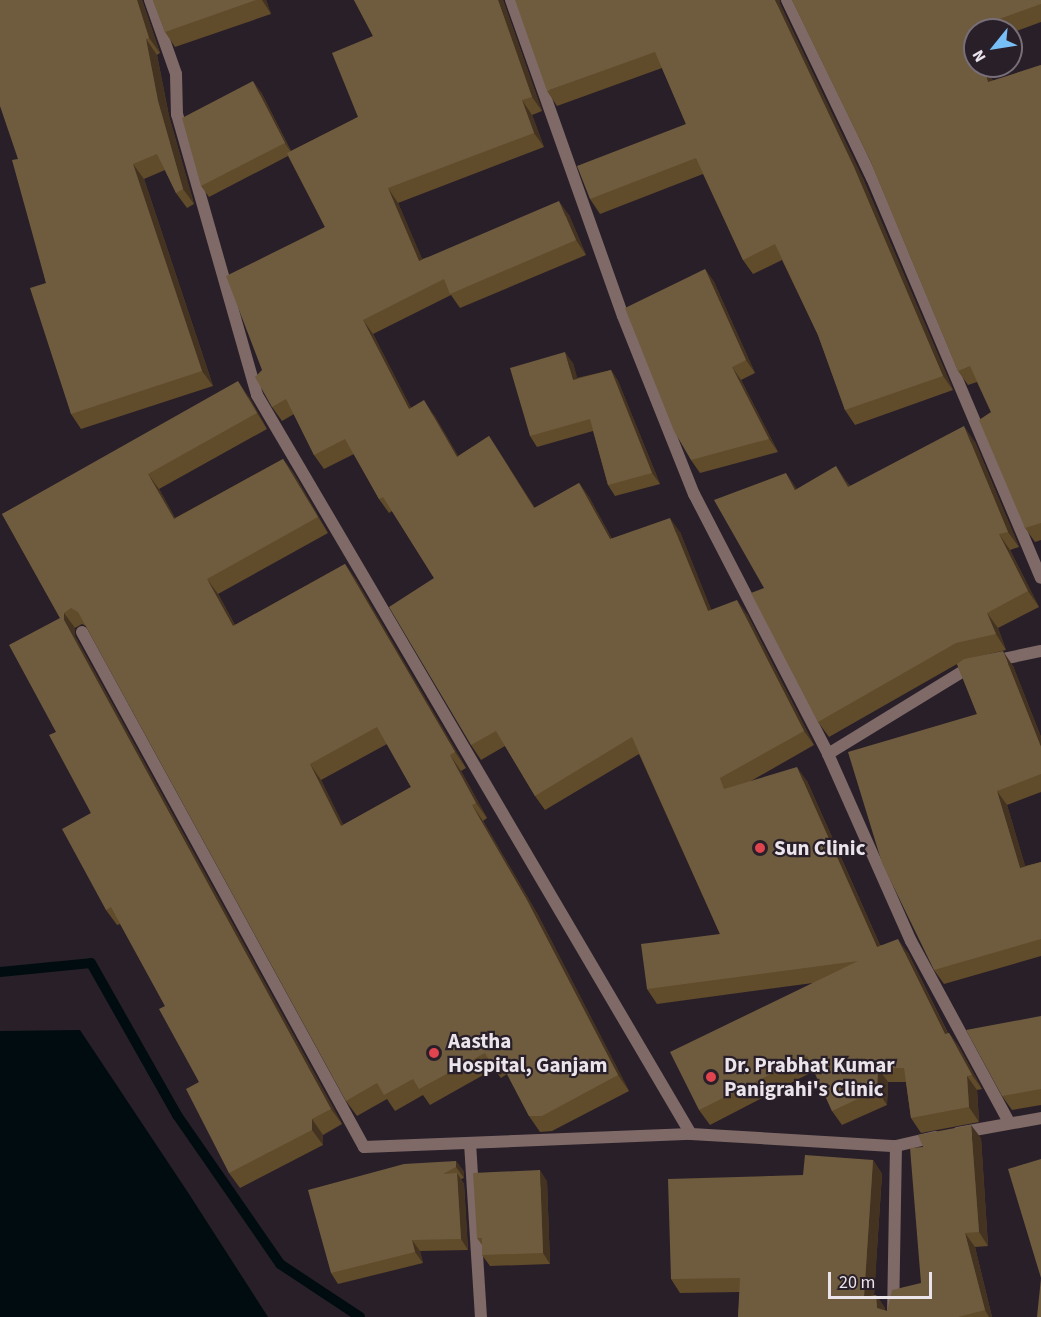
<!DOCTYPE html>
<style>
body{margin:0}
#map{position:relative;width:1041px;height:1317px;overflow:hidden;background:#291f29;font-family:"Source Sans 3",sans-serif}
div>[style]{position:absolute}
.water>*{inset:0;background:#000c0f}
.stream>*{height:10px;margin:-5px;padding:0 5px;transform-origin:5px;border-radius:5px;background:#000c0f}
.minor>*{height:12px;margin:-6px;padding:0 6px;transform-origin:6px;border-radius:6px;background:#7f6a67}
.wall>*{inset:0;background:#604b2a}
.shaded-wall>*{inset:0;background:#443321}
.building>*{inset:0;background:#6f5c3f}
.dots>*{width:16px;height:16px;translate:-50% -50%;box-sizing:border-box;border:3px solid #291f29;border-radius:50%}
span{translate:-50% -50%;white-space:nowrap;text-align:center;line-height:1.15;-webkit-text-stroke:4.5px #291f29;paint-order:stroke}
.poi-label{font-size:21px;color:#ebe4eb;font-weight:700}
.left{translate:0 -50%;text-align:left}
.north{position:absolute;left:963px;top:18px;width:60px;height:60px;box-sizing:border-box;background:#291f29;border:2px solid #776e77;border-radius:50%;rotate:240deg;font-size:16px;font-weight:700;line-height:24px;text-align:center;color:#ebe4eb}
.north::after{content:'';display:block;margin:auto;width:21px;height:27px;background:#78bff7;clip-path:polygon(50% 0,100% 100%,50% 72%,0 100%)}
.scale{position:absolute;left:828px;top:1272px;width:104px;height:27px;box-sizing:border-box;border:3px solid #ebe4eb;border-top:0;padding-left:8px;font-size:18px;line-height:21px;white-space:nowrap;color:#ebe4eb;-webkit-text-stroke:4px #291f29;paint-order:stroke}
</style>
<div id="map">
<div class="water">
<div style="clip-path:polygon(80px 1030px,189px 1194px,268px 1317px,0 1317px,0 1031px)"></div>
</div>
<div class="stream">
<div style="left:0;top:972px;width:91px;rotate:-5.6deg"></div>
<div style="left:91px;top:963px;width:175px;rotate:60.5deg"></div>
<div style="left:177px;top:1115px;width:181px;rotate:55.3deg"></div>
<div style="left:280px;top:1264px;width:96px;rotate:33.5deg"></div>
</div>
<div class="minor">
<div style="left:150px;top:0;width:78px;rotate:70.6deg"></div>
<div style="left:176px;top:74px;width:40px;rotate:88.6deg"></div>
<div style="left:177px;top:114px;width:292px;rotate:74.1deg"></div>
<div style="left:257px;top:395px;width:857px;rotate:59.58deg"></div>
<div style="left:511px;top:0;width:335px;rotate:70.5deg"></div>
<div style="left:623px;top:316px;width:192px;rotate:68.3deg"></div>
<div style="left:694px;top:494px;width:292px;rotate:62.7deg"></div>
<div style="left:828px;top:754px;width:205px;rotate:66.1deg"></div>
<div style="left:911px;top:941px;width:206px;rotate:61.6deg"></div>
<div style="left:787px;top:0;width:197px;rotate:64.5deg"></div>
<div style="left:872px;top:178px;width:434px;rotate:67.1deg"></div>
<div style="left:82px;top:632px;width:587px;rotate:61.3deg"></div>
<div style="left:364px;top:1147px;width:327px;rotate:-2.3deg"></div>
<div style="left:691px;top:1134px;width:205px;rotate:3.4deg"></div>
<div style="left:896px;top:1146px;width:40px;rotate:-13deg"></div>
<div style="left:993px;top:661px;width:49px;rotate:-11.8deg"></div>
<div style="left:828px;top:754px;width:170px;rotate:-31.5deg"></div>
<div style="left:958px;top:1133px;width:84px;rotate:-10.2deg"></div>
<div style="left:470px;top:1143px;width:174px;rotate:86.4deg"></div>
<div style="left:893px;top:1317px;width:171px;rotate:-89deg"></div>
</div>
<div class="wall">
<div style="clip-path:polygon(0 0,142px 0,160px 53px,157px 55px,169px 116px,194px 204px,187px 208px,176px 193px,165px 170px,144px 179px,213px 386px,81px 429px,71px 414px,46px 283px,18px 159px)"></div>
<div style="clip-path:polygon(153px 0,266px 0,271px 14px,175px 47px,165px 32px)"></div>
<div style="clip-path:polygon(354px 0,503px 0,542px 111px,532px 115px,544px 147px,398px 203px,422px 259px,569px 215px,586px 255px,460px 308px,451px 295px,373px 334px,411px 408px,434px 415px,458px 456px,489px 436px,535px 508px,579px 483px,589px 497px,612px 539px,680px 532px,711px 610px,747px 614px,814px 745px,751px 781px,807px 781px,880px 945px,908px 953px,948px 1033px,949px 1033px,959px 1047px,982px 1089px,977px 1090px,979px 1122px,921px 1133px,911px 1118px,906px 1082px,888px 1082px,887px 1105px,842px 1125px,832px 1111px,814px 1071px,710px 1125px,699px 1110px,813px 983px,657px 1004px,647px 989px,720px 934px,639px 754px,545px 810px,535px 796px,505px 746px,481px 760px,471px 745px,434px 578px,392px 511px,389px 513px,379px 499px,354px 454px,324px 469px,314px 455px,294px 414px,282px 421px,272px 407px,262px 370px,325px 227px,288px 156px,209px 197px,201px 186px,261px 92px,291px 151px,358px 117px,373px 36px)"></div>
<div style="clip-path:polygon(792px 0,1041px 0,1041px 22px,1011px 33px,1011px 30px,975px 30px,975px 66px,993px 81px,1041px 65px,1041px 540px,1035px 542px,1025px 528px,991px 412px,977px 382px,968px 385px,958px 371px,870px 160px)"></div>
<div style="clip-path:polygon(780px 4px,864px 181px,953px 390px,855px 425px,845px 410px,818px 335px,782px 260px,753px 274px,743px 260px,703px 174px,600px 214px,590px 199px,686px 124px,662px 68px,557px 106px,547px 91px)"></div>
<div style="clip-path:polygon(705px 269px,714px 282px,755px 373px,741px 380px,778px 452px,700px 473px,691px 460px)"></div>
<div style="clip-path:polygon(573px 363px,577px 378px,611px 370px,618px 381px,660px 484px,615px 496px,608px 485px,593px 431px,537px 447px,530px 436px)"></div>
<div style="clip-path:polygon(evenodd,249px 397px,267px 429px,159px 489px,175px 518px,283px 459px,294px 474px,328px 533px,218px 594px,235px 625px,345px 564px,356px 580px,466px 768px,461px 771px,487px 818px,483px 821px,538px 915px,629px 1091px,552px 1131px,540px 1132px,529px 1116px,507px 1074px,501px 1078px,494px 1069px,430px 1105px,423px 1095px,395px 1111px,387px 1099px,357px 1116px,346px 1101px,86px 626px,82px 624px,75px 628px,75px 636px,342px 1124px,323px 1135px,323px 1145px,240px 1188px,229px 1173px,199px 1082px,165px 1006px,120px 924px,117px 925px,106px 910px,60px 618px,2px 514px,249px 397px,387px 744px,411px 787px,343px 825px,321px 780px,387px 744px)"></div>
<div style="clip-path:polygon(975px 442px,1019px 547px,1010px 550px,1039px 607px,998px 628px,1006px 650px,976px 657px,1013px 666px,1041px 737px,1041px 792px,1007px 805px,1025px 866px,1041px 862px,1041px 956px,944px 984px,934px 970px,977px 714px,957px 664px,829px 737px,818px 722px,797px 489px,847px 482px,850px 486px)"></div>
<div style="clip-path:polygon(1041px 1016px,1041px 1105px,1012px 1110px,1002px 1096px)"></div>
<div style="clip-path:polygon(981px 1138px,988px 1246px,975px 1247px,992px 1317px,738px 1317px,740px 1292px,680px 1293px,671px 1279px,803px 1175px,873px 1160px,882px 1174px,874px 1295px,876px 1295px,885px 1308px,885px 1310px,887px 1311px,921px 1283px,923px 1147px)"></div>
<div style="clip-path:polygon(456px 1161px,464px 1172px,464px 1178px,461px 1179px,464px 1184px,468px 1250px,420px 1251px,423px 1263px,338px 1284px,331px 1273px)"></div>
<div style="clip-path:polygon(547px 1181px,550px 1264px,490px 1266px,482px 1255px,482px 1245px,477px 1238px)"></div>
</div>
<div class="shaded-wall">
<div style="clip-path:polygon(137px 0,142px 0,160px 53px,149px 38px)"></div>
<div style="clip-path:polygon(262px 0,266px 0,271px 14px)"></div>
<div style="clip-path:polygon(498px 0,503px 0,542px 111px,532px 97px)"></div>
<div style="clip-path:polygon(775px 0,780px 0,780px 4px,864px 181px,953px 390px,943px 376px)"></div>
<div style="clip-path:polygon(146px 39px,157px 55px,169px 116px,194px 204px,183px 189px,158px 101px)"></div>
<div style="clip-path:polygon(983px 66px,988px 66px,998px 97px,988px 82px)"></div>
<div style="clip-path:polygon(253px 81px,261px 92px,292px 154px,285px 143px)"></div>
<div style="clip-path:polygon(522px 100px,532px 115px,544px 147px,534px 133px)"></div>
<div style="clip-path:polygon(133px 164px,144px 179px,213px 386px,202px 371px)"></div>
<div style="clip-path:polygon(388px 188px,398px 203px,429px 275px,419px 261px)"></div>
<div style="clip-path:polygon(559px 201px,569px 215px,586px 255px,576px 240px)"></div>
<div style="clip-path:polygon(705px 269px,714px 282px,755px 373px,746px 360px)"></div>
<div style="clip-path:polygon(363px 320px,373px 334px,419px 424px,409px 409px)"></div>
<div style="clip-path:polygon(565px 352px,573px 363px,581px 391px,573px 380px)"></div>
<div style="clip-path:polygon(732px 367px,741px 380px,778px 452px,769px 439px)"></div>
<div style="clip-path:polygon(611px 370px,618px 381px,660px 484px,652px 473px)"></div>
<div style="clip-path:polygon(238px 381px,249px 397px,267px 429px,257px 413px)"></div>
<div style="clip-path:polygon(424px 400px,434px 415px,467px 471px,457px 457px)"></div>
<div style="clip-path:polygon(964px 426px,975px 442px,1019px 547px,1008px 532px)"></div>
<div style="clip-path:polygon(489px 436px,499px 451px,544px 523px,534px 508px)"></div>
<div style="clip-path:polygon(283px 459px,294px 474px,328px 533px,318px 517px)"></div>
<div style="clip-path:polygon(836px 466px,847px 482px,859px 502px,848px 487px)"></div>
<div style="clip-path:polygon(786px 473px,797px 489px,795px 490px)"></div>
<div style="clip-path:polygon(148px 474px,159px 489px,184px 535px,174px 519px)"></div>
<div style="clip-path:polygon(579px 483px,589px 497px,620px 554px,610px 539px)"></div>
<div style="clip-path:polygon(670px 518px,680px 532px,718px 626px,708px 611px)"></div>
<div style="clip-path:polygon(999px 534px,1010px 550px,1039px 607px,1028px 591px)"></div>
<div style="clip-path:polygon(345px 564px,356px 580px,466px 768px,455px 752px)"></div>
<div style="clip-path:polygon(207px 579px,218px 594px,244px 642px,233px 626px)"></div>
<div style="clip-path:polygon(737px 600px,747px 614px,814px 745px,804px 731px)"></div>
<div style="clip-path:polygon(64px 613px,75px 628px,75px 636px,342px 1124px,331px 1109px,64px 620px)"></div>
<div style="clip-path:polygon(987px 613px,998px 628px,1006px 650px,996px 634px)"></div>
<div style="clip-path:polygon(1003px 651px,1013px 666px,1041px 737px,1041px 747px)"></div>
<div style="clip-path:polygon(450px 755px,461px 771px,487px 818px,476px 803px)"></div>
<div style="clip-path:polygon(310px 764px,321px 780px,352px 842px,341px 826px)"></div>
<div style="clip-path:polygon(797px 767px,807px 781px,887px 961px,877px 947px)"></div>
<div style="clip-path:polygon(997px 791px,1007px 805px,1030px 882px,1020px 868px)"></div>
<div style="clip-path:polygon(472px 805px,483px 821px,538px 915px,629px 1091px,618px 1075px)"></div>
<div style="clip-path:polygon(898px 939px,908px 953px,955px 1048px,945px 1034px)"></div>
<div style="clip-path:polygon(949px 1033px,959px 1047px,982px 1089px,972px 1075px)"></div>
<div style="clip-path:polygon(878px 1068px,888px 1082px,887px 1105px,877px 1090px)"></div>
<div style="clip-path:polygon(967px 1076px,977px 1090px,979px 1122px,969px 1107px)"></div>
<div style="clip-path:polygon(312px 1119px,323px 1135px,323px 1145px,312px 1130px)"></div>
<div style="clip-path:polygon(971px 1125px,981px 1138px,988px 1246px,979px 1232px)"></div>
<div style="clip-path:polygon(873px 1160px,882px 1174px,873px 1311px,864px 1297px)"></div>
<div style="clip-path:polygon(456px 1161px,464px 1172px,464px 1178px,456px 1167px)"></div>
<div style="clip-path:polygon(540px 1170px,547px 1181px,550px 1264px,543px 1253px)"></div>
<div style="clip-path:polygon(457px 1173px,464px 1184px,468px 1250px,461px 1239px)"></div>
<div style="clip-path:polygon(965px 1233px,975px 1247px,992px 1317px,989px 1317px,985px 1310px)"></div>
<div style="clip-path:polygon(412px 1240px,420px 1251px,423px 1263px,415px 1252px)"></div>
<div style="clip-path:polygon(876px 1295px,885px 1308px,886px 1317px,877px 1308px)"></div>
</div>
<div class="building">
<div style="clip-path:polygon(0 0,137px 0,149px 38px,146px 39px,158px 101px,183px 189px,176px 193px,157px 154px,133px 164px,202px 371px,71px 414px,30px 288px,46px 283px,12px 160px,18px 159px,0 106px)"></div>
<div style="clip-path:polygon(153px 0,256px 0,165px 32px)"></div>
<div style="clip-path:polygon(354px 0,498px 0,532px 97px,522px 100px,534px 133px,388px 188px,419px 261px,559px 201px,576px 240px,450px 294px,444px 279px,363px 320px,409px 409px,424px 400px,457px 457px,489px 436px,534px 508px,579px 483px,610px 539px,670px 518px,708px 611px,737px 600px,804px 731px,720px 778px,724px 789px,797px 767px,877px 947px,898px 939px,945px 1034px,949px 1033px,972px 1075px,967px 1076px,969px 1107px,911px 1118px,904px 1068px,878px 1068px,877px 1090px,832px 1111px,807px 1056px,699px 1110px,670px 1052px,858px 961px,647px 989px,641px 944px,720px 934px,632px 737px,535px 796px,496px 731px,471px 745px,389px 607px,434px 578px,383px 497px,379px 499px,345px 439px,314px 455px,286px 399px,272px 407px,255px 377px,262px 370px,226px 276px,325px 227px,287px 153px,358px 117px,332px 53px,373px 36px)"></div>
<div style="clip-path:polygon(515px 0,775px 0,854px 167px,943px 376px,845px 410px,818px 335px,775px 244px,743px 260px,696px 158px,590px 199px,577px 166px,686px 124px,655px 52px,547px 91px)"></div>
<div style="clip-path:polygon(792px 0,1041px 0,1041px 4px,971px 29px,975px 42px,975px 66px,983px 66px,988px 82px,1041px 65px,1041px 523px,1025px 528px,979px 420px,991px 412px,970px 366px,958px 371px,870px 160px)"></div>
<div style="clip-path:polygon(253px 81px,285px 143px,201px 186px,182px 118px)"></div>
<div style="clip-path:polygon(705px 269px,746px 360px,732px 367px,769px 439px,691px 460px,674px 431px,625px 308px)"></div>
<div style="clip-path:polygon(565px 352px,573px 380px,611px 370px,652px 473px,608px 485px,590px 419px,530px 436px,510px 368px)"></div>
<div style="clip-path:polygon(evenodd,238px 381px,257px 413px,148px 474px,174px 519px,283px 459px,318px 517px,207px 579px,233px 626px,345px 564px,455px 752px,450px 755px,476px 803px,472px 805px,527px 900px,618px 1075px,542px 1116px,529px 1116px,498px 1057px,490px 1062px,485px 1053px,419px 1089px,413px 1079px,384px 1095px,377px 1083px,346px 1101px,78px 612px,71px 608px,64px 613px,64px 620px,331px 1109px,312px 1119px,312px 1130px,229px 1173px,186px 1089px,199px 1082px,159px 1009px,165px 1006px,111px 907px,106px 910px,62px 829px,91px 813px,49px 735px,56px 732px,9px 645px,60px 618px,2px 514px,238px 381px,377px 727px,411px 787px,341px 826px,310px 764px,377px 727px)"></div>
<div style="clip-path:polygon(964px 426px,1008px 532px,999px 534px,1028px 591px,987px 613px,996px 634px,956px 643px,818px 722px,751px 593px,764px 588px,714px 500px,786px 473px,795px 490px,836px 466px,848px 487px)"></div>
<div style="clip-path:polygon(1003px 651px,1041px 747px,1041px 774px,997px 791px,1020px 868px,1041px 862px,1041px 939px,934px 970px,882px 863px,848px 752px,977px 714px,957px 664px,964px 659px)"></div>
<div style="clip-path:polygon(1041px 1016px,1041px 1089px,1002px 1096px,966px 1030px)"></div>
<div style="clip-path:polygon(971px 1125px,979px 1232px,965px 1233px,985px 1310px,958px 1317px,738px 1317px,740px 1278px,671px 1279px,668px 1179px,803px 1175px,805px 1155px,873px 1160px,864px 1297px,876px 1295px,877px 1308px,887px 1311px,892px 1290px,921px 1283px,910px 1148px,923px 1147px,918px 1135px)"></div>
<div style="clip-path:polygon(1041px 1159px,1041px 1317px,1037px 1317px,1041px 1278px,1008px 1169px)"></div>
<div style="clip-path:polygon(456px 1161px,456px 1167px,443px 1174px,457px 1173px,461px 1239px,412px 1240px,415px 1252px,331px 1273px,308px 1190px,404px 1164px)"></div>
<div style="clip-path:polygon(540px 1170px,543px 1253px,482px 1255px,482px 1238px,477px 1238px,473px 1173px)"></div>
</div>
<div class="dots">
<div style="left:760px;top:848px;background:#e0444e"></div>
<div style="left:434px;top:1053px;background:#e0444e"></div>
<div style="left:711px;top:1077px;background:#e0444e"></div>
</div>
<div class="poi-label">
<span class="left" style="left:774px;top:848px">Sun Clinic</span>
<span class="left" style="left:448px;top:1053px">Aastha<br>Hospital, Ganjam</span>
<span class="left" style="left:724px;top:1077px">Dr. Prabhat Kumar<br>Panigrahi's Clinic</span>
</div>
<div class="north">N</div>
<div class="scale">20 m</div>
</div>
